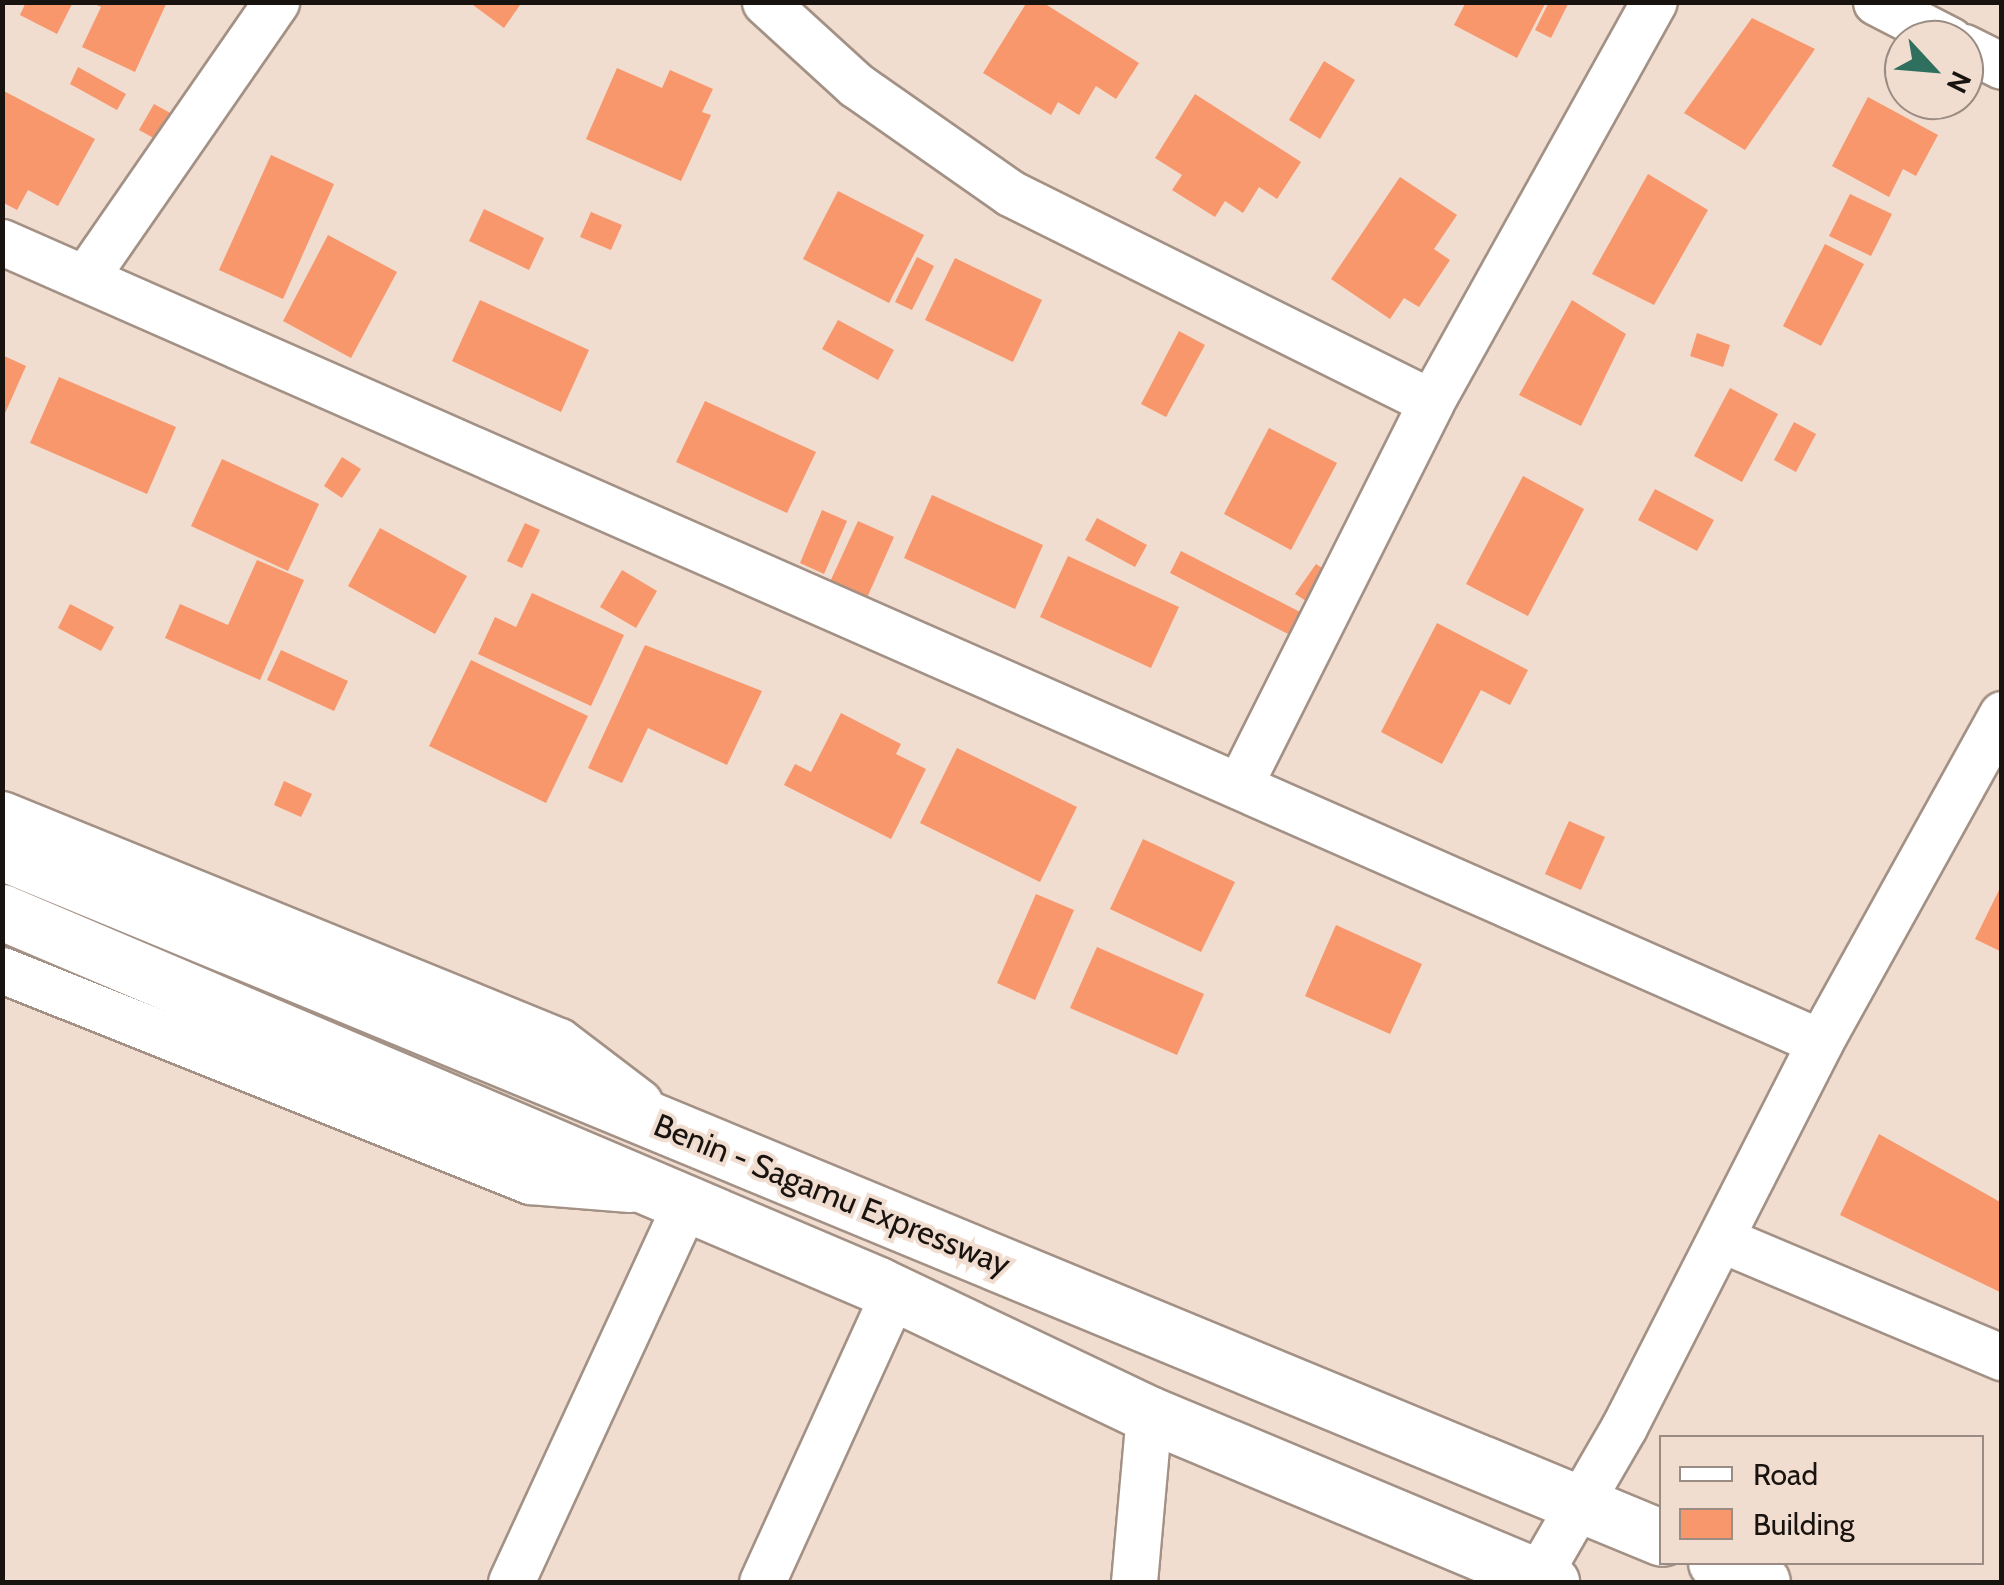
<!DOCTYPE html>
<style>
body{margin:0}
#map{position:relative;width:2004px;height:1585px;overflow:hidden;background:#f0ddd0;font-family:Cabin,sans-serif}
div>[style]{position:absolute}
.building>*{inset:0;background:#f7976b}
.roads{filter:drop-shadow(2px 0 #a39185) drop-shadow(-2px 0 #a39185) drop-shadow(0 2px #a39185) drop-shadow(0 -2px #a39185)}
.minor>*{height:45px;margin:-22.5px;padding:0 22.5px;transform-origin:22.5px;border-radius:22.5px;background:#fff}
.highway>*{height:55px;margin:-27.5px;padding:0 27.5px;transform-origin:27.5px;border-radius:27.5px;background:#fff}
span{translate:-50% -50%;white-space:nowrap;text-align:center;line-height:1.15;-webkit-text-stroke:8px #f0ddd0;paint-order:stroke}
.street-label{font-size:32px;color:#19130f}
.frame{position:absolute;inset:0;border:5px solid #19130f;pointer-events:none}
.legend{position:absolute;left:1659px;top:1435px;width:325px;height:130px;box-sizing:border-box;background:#f0ddd0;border:2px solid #9a8c83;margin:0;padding:12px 18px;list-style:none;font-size:30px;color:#19130f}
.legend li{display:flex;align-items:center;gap:20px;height:50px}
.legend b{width:50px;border:2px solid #9a8c83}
.north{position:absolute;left:1884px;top:20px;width:100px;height:100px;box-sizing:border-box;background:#f0ddd0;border:2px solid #9a8c83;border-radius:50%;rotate:116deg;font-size:28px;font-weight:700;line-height:40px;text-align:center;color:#19130f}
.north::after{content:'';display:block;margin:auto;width:35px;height:45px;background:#2f6f5d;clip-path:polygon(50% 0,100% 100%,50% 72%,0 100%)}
</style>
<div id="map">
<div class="building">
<div style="clip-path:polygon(26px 2px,73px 2px,57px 34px,20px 15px)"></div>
<div style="clip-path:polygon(90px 2px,167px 2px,135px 72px,82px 47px,101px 7px)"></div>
<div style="clip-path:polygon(469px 2px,522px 2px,504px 28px)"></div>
<div style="clip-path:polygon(1027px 2px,1042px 2px,1139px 63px,1116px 99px,1096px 86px,1079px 115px,1058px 102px,1051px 115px,983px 73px)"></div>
<div style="clip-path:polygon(1466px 2px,1546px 2px,1517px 58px,1454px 25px)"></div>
<div style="clip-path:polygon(1549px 2px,1569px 2px,1551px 38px,1535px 30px)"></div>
<div style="clip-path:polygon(1752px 18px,1815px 49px,1745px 150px,1684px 113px)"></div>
<div style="clip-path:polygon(1324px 61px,1355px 80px,1320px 139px,1289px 120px)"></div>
<div style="clip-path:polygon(78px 67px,126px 94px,117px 110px,70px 84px)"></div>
<div style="clip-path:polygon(617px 68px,662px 88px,670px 70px,713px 89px,702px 112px,711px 115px,681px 181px,586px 139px)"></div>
<div style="clip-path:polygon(2px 90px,95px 139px,58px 206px,28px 190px,17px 210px,2px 202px)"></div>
<div style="clip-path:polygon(1195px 94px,1301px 162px,1277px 199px,1259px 187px,1243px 213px,1225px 201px,1215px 217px,1172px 190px,1182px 175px,1155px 158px)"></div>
<div style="clip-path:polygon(1868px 97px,1938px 135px,1916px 176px,1903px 169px,1889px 197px,1832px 166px)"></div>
<div style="clip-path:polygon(154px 104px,183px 120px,168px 146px,139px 130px)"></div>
<div style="clip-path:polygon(271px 155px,334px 184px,283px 299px,219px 270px)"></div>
<div style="clip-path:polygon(1648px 174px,1708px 210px,1654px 305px,1592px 274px)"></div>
<div style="clip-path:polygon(1400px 177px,1457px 215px,1434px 249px,1450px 260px,1419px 307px,1404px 298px,1390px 319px,1331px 279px)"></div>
<div style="clip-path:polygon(838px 191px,924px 235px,889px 303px,803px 259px)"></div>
<div style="clip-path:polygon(1850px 194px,1892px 214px,1871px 256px,1829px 236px)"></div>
<div style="clip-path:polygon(484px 209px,544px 238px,529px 270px,469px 241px)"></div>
<div style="clip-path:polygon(591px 212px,622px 225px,611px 250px,580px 237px)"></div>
<div style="clip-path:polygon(328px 235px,397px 272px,351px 358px,283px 321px)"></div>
<div style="clip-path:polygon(1825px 244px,1864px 264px,1821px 346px,1783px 326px)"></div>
<div style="clip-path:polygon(917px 257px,934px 266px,912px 310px,895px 302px)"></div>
<div style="clip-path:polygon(955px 258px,1042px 300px,1013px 362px,925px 320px)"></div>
<div style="clip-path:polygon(480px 300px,589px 350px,561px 412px,452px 361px)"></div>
<div style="clip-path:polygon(1572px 300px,1626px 334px,1581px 426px,1519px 395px)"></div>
<div style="clip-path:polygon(838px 320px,894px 350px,878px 380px,822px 349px)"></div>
<div style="clip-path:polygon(1179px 331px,1205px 345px,1166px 417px,1141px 404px)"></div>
<div style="clip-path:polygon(1697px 333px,1730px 345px,1723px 367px,1690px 356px)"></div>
<div style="clip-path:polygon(2px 355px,26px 366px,2px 420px)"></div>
<div style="clip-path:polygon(59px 377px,176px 427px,147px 494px,30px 443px)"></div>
<div style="clip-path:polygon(1730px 388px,1778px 414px,1742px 482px,1694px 456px)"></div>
<div style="clip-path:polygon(705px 401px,816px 452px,787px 513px,676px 462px)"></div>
<div style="clip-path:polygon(1794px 422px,1816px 434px,1796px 472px,1774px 460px)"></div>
<div style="clip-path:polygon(1269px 428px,1337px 463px,1291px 550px,1224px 514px)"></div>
<div style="clip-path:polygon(342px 457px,361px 469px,342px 498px,324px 486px)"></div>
<div style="clip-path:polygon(222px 459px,319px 504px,288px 571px,191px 526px)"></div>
<div style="clip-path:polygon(1523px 476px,1584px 509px,1528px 616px,1466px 584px)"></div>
<div style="clip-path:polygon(1655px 489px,1714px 520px,1697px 551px,1638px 520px)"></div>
<div style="clip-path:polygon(932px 495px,1043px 545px,1015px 609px,904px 558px)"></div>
<div style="clip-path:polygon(822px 510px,847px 521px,824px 574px,800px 563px)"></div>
<div style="clip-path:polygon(1097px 518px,1147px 545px,1135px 567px,1085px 540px)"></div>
<div style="clip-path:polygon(858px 521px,894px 537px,866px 600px,829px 584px)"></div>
<div style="clip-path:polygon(525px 523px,540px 530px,522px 568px,507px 561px)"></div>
<div style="clip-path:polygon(380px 528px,467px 576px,435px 634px,348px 586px)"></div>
<div style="clip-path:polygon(1181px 551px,1302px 613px,1290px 635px,1170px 573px)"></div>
<div style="clip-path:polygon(1068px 556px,1179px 607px,1151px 668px,1040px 617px)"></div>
<div style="clip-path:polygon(257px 560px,304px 580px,260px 680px,165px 638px,180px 604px,228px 625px)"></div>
<div style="clip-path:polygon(1316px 564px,1334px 576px,1314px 606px,1295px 594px)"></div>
<div style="clip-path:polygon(622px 570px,657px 591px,636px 628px,600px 607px)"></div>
<div style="clip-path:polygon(532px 593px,624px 635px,591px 706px,478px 654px,495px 617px,516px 627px)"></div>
<div style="clip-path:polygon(70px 604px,114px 627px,101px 651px,58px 628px)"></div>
<div style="clip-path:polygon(1437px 623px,1528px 670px,1510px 705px,1481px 690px,1442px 764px,1381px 732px)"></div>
<div style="clip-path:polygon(645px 645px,762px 691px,727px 765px,648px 728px,622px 783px,588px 768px)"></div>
<div style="clip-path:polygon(281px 650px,348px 681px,334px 711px,267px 680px)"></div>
<div style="clip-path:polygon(471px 660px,588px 716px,546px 803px,429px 746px)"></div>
<div style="clip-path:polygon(841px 713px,901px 744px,896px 754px,926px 769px,891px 839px,784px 785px,795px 764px,811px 772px)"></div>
<div style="clip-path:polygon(957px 748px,1077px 807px,1040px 882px,920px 823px)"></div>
<div style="clip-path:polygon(284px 781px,312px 794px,301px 817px,274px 805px)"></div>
<div style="clip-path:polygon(1569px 821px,1605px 837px,1581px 890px,1545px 874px)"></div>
<div style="clip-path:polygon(1143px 839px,1235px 882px,1201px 952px,1110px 909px)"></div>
<div style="clip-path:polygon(2002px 884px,2002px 952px,1975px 939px)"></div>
<div style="clip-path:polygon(1036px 894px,1074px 910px,1035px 1000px,997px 983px)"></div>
<div style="clip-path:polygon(1336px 925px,1422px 964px,1390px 1034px,1305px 996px)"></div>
<div style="clip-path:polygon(1097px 947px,1204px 994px,1177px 1055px,1070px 1008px)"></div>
<div style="clip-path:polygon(1879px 1134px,2002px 1203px,2002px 1293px,1840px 1215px)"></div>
</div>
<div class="roads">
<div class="minor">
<div style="left:765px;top:2px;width:123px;rotate:42.4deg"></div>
<div style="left:856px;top:85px;width:188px;rotate:35deg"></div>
<div style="left:1010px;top:193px;width:470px;rotate:26.4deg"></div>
<div style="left:1876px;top:2px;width:83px;rotate:27.2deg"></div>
<div style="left:1964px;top:47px;width:42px;rotate:26.6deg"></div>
<div style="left:2px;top:242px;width:1986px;rotate:23.75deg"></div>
<div style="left:85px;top:278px;width:336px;rotate:-55.3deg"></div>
<div style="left:1239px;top:786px;width:429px;rotate:-63.4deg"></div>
<div style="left:1431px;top:402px;width:458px;rotate:-60.9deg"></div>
<div style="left:2px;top:814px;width:601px;rotate:22.17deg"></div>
<div style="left:559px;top:1041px;width:101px;rotate:37.3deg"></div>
<div style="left:2px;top:970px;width:569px;rotate:21.78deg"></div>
<div style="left:530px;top:1181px;width:100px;rotate:4.6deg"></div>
<div style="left:1723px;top:1240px;width:303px;rotate:22.8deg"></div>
<div style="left:1537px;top:1577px;width:173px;rotate:-59.9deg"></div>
<div style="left:1624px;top:1427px;width:432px;rotate:-63deg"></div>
<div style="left:1820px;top:1042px;width:375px;rotate:-61deg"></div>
<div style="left:511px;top:1582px;width:414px;rotate:-65.2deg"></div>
<div style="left:762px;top:1582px;width:318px;rotate:-65.5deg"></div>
<div style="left:1134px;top:1582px;width:169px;rotate:-84.9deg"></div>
</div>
<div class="highway">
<div style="left:2px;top:852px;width:1796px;rotate:22.45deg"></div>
<div style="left:2px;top:912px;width:952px;rotate:23.06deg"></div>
<div style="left:878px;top:1285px;width:300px;rotate:25.5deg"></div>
<div style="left:1149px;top:1414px;width:436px;rotate:22.7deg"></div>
<div style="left:1716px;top:1562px;width:50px;rotate:23.5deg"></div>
</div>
</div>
<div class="street-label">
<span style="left:832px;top:1195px;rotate:22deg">Benin - Sagamu Expressway</span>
</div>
<div class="frame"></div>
<ul class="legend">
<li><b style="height:12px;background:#fff"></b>Road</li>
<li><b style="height:28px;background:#f7976b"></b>Building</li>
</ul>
<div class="north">N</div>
</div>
